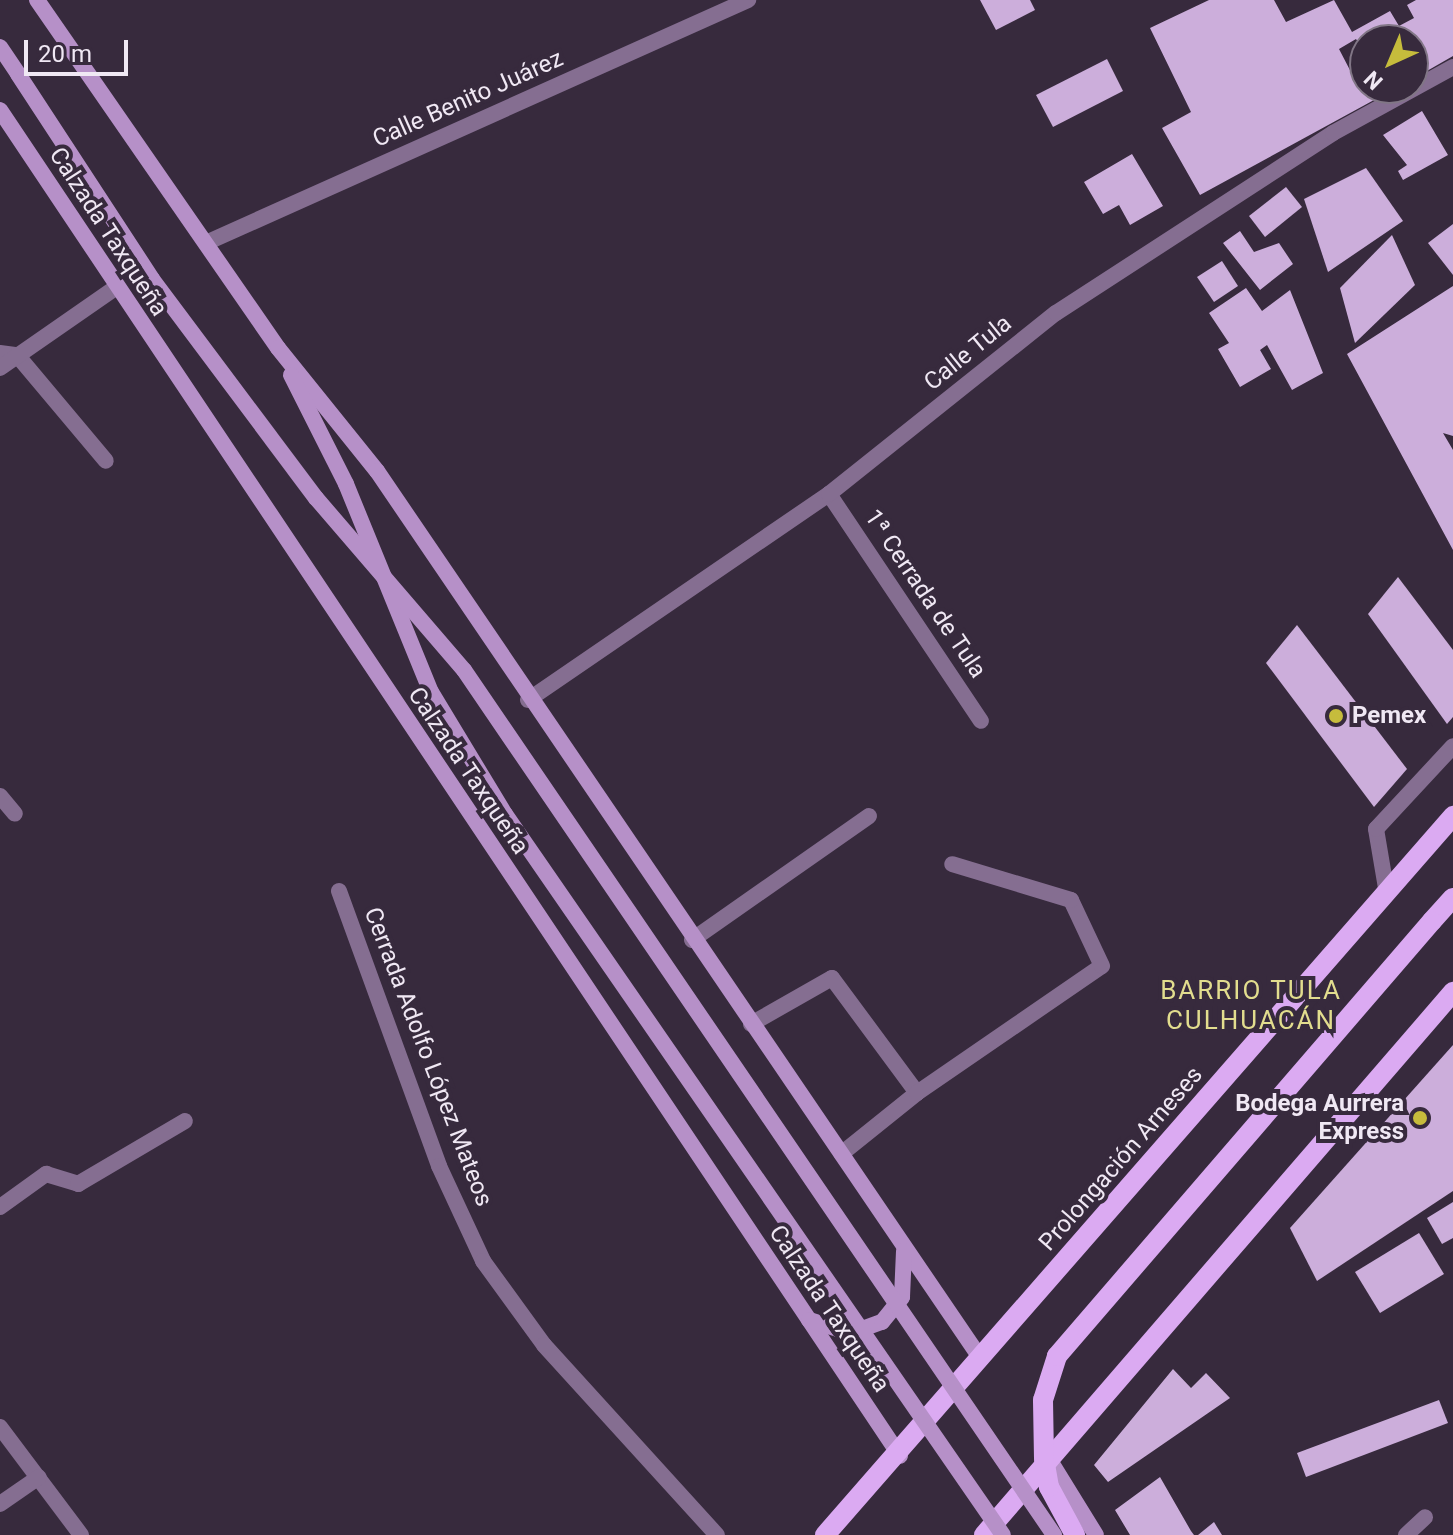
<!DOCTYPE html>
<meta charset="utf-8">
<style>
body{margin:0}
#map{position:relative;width:1453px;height:1535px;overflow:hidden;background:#372a3d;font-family:Roboto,sans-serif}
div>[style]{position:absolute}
.building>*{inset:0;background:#ccaedb}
.service>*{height:16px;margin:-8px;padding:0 8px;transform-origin:8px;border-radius:8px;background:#856e91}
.minor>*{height:16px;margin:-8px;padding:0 8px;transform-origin:8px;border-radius:8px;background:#856e91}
.tertiary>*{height:16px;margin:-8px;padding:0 8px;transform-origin:8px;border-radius:8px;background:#856e91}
.secondary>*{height:16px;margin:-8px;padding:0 8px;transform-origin:8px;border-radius:8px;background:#b690c8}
.primary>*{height:20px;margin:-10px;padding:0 10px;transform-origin:10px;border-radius:10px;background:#dbaaf2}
.secondary-bridge>*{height:16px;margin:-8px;padding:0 8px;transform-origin:8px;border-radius:8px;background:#b690c8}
.primary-bridge>*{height:20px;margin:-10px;padding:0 10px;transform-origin:10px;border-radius:10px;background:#dbaaf2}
.dots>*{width:22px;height:22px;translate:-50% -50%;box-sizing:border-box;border:4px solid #372a3d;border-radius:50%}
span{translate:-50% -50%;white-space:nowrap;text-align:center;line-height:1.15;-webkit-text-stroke:8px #372a3d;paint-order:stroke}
.street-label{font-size:24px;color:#f0e8f4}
.poi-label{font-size:24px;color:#f0e8f4;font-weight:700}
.left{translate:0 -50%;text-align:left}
.right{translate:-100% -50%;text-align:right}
.neighbourhood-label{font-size:26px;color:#e2dd8e;letter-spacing:2px}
.north{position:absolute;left:1349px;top:24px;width:80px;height:80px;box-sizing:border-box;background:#372a3d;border:2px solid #817686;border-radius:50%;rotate:224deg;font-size:22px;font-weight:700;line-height:32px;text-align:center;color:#f0e8f4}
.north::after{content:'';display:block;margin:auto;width:28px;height:36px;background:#c6bc3c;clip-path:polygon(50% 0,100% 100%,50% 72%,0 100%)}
.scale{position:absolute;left:24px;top:40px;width:104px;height:36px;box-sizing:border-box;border:4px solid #f0e8f4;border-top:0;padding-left:10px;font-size:24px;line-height:28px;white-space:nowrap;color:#f0e8f4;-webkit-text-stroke:6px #372a3d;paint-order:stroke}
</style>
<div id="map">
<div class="building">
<div style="clip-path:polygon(980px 0,1030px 0,1035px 10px,996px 30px)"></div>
<div style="clip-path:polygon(1209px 0,1274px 0,1286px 22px,1334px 0,1352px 32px,1390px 11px,1399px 26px,1414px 18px,1407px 5px,1416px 0,1453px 0,1453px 56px,1413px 79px,1413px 40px,1365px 40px,1365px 54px,1356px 39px,1339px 49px,1352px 74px,1363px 67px,1365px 88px,1396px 88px,1200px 195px,1162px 128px,1191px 112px,1150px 28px)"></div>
<div style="clip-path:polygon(1107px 59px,1123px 91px,1053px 127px,1036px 95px)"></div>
<div style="clip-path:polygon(1422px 111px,1448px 155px,1403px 180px,1398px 171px,1407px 165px,1383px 135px)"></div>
<div style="clip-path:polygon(1132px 154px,1163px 206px,1130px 225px,1119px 205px,1103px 214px,1084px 182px)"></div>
<div style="clip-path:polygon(1366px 168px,1403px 221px,1328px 272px,1304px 199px)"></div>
<div style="clip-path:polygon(1286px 187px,1302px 207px,1265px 237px,1249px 216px)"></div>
<div style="clip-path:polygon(1453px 224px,1453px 275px,1428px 243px)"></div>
<div style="clip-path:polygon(1240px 231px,1254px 252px,1279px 243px,1293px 264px,1260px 290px,1223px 243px)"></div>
<div style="clip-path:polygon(1392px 235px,1415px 285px,1355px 343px,1340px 288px)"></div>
<div style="clip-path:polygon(1222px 261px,1238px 286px,1214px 302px,1197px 277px)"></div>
<div style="clip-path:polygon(1453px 286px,1453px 436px,1443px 433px,1453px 450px,1453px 550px,1347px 354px)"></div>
<div style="clip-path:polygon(1246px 288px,1262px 311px,1290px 290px,1323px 373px,1292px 390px,1267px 345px,1260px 350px,1271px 369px,1240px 387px,1218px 349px,1229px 343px,1209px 313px)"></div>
<div style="clip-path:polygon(1398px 577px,1453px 650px,1453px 717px,1447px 724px,1368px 614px)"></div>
<div style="clip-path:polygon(1297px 625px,1407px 769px,1374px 807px,1266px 663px)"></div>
<div style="clip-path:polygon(1453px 1045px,1453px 1191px,1317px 1281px,1290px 1228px)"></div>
<div style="clip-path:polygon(1453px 1202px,1453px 1238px,1442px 1244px,1427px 1218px)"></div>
<div style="clip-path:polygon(1419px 1233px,1444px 1274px,1380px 1313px,1355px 1272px)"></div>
<div style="clip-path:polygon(1173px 1369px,1191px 1388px,1206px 1373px,1230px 1398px,1108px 1482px,1094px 1465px)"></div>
<div style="clip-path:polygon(1439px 1400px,1448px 1423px,1306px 1477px,1297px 1453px)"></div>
<div style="clip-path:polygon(1160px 1477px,1191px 1531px,1194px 1535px,1130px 1535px,1115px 1510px)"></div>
<div style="clip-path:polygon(1214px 1522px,1222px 1535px,1198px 1535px)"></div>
</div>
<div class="service">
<div style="left:1387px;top:894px;width:66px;rotate:-99.6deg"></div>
<div style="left:1376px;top:829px;width:113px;rotate:-47.1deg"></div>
<div style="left:692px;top:940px;width:216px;rotate:-35deg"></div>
<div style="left:751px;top:1024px;width:93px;rotate:-29.6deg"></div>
<div style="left:832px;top:978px;width:143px;rotate:53.5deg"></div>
<div style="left:917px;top:1093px;width:97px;rotate:141.2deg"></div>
<div style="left:917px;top:1093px;width:224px;rotate:-34.5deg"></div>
<div style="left:1102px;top:966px;width:73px;rotate:-115.2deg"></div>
<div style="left:1071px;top:900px;width:124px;rotate:-163.2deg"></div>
<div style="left:1406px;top:1535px;width:26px;rotate:-43deg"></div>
</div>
<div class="minor">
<div style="left:0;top:353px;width:17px;rotate:7deg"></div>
<div style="left:17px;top:355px;width:138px;rotate:50deg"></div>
<div style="left:0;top:368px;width:140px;rotate:-34.8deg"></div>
<div style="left:829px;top:494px;width:273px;rotate:56.2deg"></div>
<div style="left:528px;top:700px;width:365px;rotate:-34.4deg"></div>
<div style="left:829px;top:494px;width:290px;rotate:-38.6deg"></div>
<div style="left:1056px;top:313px;width:330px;rotate:-33deg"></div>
<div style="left:1333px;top:133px;width:137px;rotate:-28.8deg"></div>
<div style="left:0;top:796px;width:23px;rotate:50deg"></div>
<div style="left:339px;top:891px;width:293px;rotate:70deg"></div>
<div style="left:439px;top:1166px;width:105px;rotate:65.1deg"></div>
<div style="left:483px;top:1261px;width:104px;rotate:54deg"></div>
<div style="left:544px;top:1345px;width:257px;rotate:47.7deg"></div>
<div style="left:0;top:1207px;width:57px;rotate:-35.7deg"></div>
<div style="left:46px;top:1174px;width:34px;rotate:17deg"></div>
<div style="left:78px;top:1184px;width:124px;rotate:-30.5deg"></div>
<div style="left:0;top:1427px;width:135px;rotate:53.1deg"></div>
<div style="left:0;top:1504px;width:47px;rotate:-34.7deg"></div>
</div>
<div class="tertiary">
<div style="left:208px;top:242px;width:592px;rotate:-24.14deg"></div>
</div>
<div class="secondary">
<div style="left:37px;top:0;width:423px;rotate:55.3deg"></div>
<div style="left:278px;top:348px;width:158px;rotate:51.2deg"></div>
<div style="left:377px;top:471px;width:1074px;rotate:55.78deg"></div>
<div style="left:0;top:47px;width:32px;rotate:56deg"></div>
<div style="left:0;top:110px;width:1619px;rotate:56.23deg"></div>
<div style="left:291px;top:375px;width:122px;rotate:63.2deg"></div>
<div style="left:346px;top:484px;width:225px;rotate:67.8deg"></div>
<div style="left:431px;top:692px;width:143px;rotate:58.8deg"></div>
<div style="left:809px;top:1320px;width:44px;rotate:17.2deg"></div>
<div style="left:851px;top:1333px;width:33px;rotate:-20deg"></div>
<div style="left:882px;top:1322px;width:32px;rotate:-51deg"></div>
<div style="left:902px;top:1297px;width:46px;rotate:-87.5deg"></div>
<div style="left:1049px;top:1459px;width:89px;rotate:58.3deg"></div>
</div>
<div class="primary">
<div style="left:1432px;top:921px;width:31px;rotate:-48deg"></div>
<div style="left:825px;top:1535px;width:955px;rotate:-48.86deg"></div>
<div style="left:984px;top:1535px;width:718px;rotate:-49.18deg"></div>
</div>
<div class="secondary-bridge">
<div style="left:18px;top:74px;width:245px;rotate:56.8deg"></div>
<div style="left:152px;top:279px;width:274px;rotate:53.2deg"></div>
<div style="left:316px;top:498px;width:227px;rotate:49.3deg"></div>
<div style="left:464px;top:670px;width:1047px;rotate:55.7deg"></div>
<div style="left:505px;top:814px;width:876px;rotate:55.37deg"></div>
</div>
<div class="primary-bridge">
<div style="left:1075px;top:1535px;width:55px;rotate:-118.4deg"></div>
<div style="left:1049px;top:1487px;width:29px;rotate:-100deg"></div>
<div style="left:1044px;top:1458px;width:58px;rotate:-91deg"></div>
<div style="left:1043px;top:1400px;width:46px;rotate:-72.3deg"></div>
<div style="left:1057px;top:1356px;width:574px;rotate:-49.24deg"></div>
</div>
<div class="dots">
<div style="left:1336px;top:716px;background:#c6bc3c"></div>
<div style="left:1420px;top:1118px;background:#c6bc3c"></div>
</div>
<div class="street-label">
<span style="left:468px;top:99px;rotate:-24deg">Calle Benito Juárez</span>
<span style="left:108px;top:232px;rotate:57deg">Calzada Taxqueña</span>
<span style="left:968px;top:353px;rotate:-39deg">Calle Tula</span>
<span style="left:925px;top:594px;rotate:56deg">1ª Cerrada de Tula</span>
<span style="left:468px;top:771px;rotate:56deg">Calzada Taxqueña</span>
<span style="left:428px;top:1057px;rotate:69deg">Cerrada Adolfo López Mateos</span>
<span style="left:1121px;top:1159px;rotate:-49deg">Prolongación Arneses</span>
<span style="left:829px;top:1309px;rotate:56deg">Calzada Taxqueña</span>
</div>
<div class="poi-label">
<span class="left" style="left:1352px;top:716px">Pemex</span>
<span class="right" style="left:1404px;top:1118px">Bodega Aurrera<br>Express</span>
</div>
<div class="neighbourhood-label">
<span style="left:1251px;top:1006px">BARRIO TULA<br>CULHUACÁN</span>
</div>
<div class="north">N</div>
<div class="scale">20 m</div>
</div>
